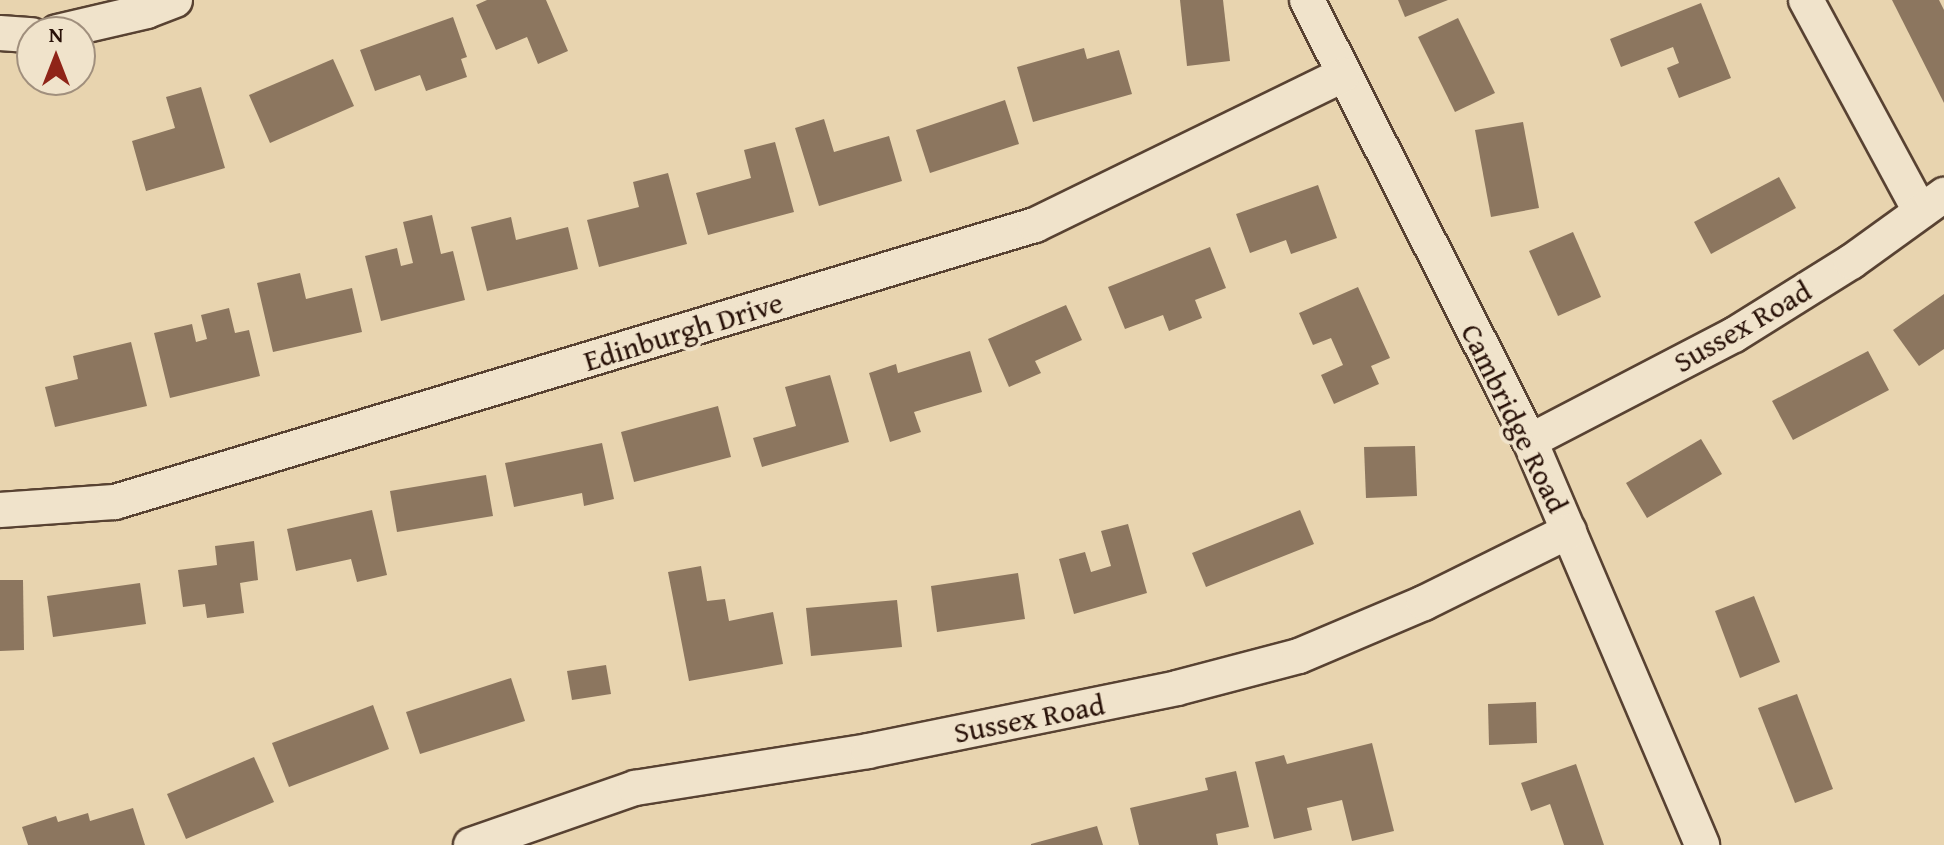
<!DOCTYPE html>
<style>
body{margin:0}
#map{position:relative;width:1944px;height:845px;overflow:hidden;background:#e8d4af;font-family:"Gentium Book Plus",serif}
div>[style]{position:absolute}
.building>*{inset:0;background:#8c765f}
.roads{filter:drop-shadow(2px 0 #584232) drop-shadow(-2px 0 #584232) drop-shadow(0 2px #584232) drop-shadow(0 -2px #584232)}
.minor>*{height:34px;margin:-17px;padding:0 17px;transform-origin:17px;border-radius:17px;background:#f0e3cb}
span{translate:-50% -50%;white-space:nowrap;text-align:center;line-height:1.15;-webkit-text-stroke:8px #f0e3cb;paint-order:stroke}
.street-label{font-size:30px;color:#281108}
.north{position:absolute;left:16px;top:16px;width:80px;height:80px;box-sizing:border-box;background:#f0e3cb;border:2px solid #a08f7d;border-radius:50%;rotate:0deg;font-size:22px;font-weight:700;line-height:32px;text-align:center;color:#281108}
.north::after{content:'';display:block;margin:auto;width:28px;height:36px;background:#8f2418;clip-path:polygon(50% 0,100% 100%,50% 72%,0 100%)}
</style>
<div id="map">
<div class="building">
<div style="clip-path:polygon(487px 0,546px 0,568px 51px,538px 64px,527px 37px,496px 50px,476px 5px)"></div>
<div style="clip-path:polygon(1180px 0,1223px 0,1230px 61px,1187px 66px)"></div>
<div style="clip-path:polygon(1398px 0,1448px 0,1405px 17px)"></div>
<div style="clip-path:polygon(1892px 0,1939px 0,1944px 10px,1944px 103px)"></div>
<div style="clip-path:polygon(1701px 3px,1731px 78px,1679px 98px,1667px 68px,1679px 63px,1673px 47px,1621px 67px,1610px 39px)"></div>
<div style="clip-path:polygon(453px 17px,467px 57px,461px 59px,467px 77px,426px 91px,420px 75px,375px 91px,360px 50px)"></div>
<div style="clip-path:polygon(1458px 18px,1495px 93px,1455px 112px,1418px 37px)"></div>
<div style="clip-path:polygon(1084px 48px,1087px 59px,1119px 50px,1132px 94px,1033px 122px,1017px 67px)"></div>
<div style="clip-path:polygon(333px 59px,354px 106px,270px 143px,249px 95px)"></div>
<div style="clip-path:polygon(201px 87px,225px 168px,146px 191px,132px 141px,175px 128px,166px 97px)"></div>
<div style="clip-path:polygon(1005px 100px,1019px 144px,930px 173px,916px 130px)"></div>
<div style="clip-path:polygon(824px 119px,834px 152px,889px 136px,902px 181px,819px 206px,795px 128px)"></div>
<div style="clip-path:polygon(1523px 122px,1539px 208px,1491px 217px,1475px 130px)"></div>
<div style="clip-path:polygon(775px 142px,794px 212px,708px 235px,696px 193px,751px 178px,744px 150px)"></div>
<div style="clip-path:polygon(668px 173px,687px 244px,599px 267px,587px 220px,639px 207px,633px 182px)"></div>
<div style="clip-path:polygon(1779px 177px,1796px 208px,1711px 254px,1694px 222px)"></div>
<div style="clip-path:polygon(1318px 185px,1337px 238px,1291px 254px,1286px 240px,1250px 253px,1236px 214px)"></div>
<div style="clip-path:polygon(432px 215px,441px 254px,453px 251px,465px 300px,381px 321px,365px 256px,397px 248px,401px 266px,413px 263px,403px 222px)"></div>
<div style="clip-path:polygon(511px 217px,516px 240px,568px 227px,578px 269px,487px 291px,471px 227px)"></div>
<div style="clip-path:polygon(1573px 232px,1601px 297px,1558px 316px,1529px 251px)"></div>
<div style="clip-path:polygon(1210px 247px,1226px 288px,1195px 300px,1202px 318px,1169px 331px,1163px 315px,1125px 329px,1108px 287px)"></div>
<div style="clip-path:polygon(300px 273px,306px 299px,352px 288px,362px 332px,273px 352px,257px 283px)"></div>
<div style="clip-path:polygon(1358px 287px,1390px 358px,1371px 366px,1379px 384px,1334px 404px,1321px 375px,1343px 365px,1331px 338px,1313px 345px,1299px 313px)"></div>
<div style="clip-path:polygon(1944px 294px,1944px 349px,1919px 366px,1893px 330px)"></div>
<div style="clip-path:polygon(1066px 305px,1082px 340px,1035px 361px,1041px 373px,1009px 387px,988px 339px)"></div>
<div style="clip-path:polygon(229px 308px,235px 333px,249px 330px,260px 376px,170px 398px,154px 333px,192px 324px,196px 342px,207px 339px,201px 315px)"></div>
<div style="clip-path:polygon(131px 342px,147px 406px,55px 427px,45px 387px,78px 379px,73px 356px)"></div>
<div style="clip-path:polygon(970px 351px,982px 392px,914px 412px,921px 432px,890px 442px,869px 373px,896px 364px,898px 373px)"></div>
<div style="clip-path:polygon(1868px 351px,1889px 390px,1793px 440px,1772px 401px)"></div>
<div style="clip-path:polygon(830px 375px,849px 442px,762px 467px,753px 438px,796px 426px,785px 387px)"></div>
<div style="clip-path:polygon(718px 406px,731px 457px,634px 482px,621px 432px)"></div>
<div style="clip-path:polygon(1701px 439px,1722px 474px,1647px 518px,1626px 483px)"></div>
<div style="clip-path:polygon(602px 443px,614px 499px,584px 506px,582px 493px,514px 507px,505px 463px)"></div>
<div style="clip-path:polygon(1415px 446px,1417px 496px,1366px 498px,1364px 447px)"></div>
<div style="clip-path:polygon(486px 475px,493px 516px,397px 532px,390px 491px)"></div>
<div style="clip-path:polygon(372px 510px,387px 575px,357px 582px,351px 559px,296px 571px,287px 529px)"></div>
<div style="clip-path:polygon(1300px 510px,1314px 544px,1206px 587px,1192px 553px)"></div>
<div style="clip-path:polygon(1128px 524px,1147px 593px,1074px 614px,1059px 559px,1085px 552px,1091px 572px,1111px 566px,1101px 531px)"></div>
<div style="clip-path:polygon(254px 541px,258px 580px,240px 583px,244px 613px,207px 618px,205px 604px,183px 607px,178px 570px,217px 565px,215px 546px)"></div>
<div style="clip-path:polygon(701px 566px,707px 601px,725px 599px,729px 621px,773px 612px,783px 664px,689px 681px,668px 572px)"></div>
<div style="clip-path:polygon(1018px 573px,1025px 619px,937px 632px,931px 586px)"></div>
<div style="clip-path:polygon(0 580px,23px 580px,24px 650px,0 651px)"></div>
<div style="clip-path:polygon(140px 583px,146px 624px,53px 637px,47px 596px)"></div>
<div style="clip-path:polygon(1754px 596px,1780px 662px,1740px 678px,1715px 611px)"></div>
<div style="clip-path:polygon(897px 600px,902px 647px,811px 656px,806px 608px)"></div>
<div style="clip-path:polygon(606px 665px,611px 694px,572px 700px,567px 671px)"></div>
<div style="clip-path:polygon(511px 678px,525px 721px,420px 754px,406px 712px)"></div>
<div style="clip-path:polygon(1797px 694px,1833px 789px,1795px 803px,1758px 708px)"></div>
<div style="clip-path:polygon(1536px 702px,1537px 743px,1489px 745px,1488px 704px)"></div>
<div style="clip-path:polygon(373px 705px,389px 749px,289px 787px,272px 743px)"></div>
<div style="clip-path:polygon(1372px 743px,1394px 831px,1352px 841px,1342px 800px,1307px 808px,1312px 830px,1274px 839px,1255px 762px,1284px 755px,1287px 764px)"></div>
<div style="clip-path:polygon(254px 757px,274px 802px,186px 839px,167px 794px)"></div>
<div style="clip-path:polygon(1576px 764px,1604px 845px,1564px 845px,1550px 804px,1531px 811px,1521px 783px)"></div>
<div style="clip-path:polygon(1236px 771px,1249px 827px,1216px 834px,1218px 845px,1139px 845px,1130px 808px,1208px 790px,1205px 778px)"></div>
<div style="clip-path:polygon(133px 808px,145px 845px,28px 845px,22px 827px,56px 816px,58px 822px,88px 813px,90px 821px)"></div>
<div style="clip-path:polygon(1097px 826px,1103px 845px,1031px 845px,1031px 844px)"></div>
</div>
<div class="roads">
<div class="minor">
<div style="left:1307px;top:0;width:494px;rotate:63.2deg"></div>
<div style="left:1530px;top:441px;width:439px;rotate:66.9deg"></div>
<div style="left:1806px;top:0;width:240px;rotate:61.6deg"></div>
<div style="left:57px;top:32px;width:92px;rotate:-13.1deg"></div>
<div style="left:147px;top:11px;width:30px;rotate:-21deg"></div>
<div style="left:0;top:33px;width:32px;rotate:4deg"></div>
<div style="left:1530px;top:441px;width:230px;rotate:-27.5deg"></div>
<div style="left:1734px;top:335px;width:138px;rotate:-32deg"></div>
<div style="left:1851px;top:262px;width:115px;rotate:-35.8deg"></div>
<div style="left:0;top:510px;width:115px;rotate:-4deg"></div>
<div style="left:115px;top:502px;width:961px;rotate:-16.76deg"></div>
<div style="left:1035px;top:225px;width:342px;rotate:-26deg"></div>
<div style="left:471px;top:845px;width:174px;rotate:-19.2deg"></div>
<div style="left:635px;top:788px;width:236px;rotate:-9deg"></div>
<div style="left:868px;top:751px;width:315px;rotate:-11.5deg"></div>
<div style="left:1177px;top:688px;width:126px;rotate:-14.7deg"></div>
<div style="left:1299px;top:656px;width:136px;rotate:-23deg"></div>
<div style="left:1424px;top:603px;width:162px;rotate:-26.4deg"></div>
</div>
</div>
<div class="street-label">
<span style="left:1742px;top:326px;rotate:-30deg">Sussex Road</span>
<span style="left:683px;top:331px;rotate:-17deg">Edinburgh Drive</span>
<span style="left:1515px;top:418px;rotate:64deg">Cambridge Road</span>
<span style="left:1029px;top:718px;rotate:-11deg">Sussex Road</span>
</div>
<div class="north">N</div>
</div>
